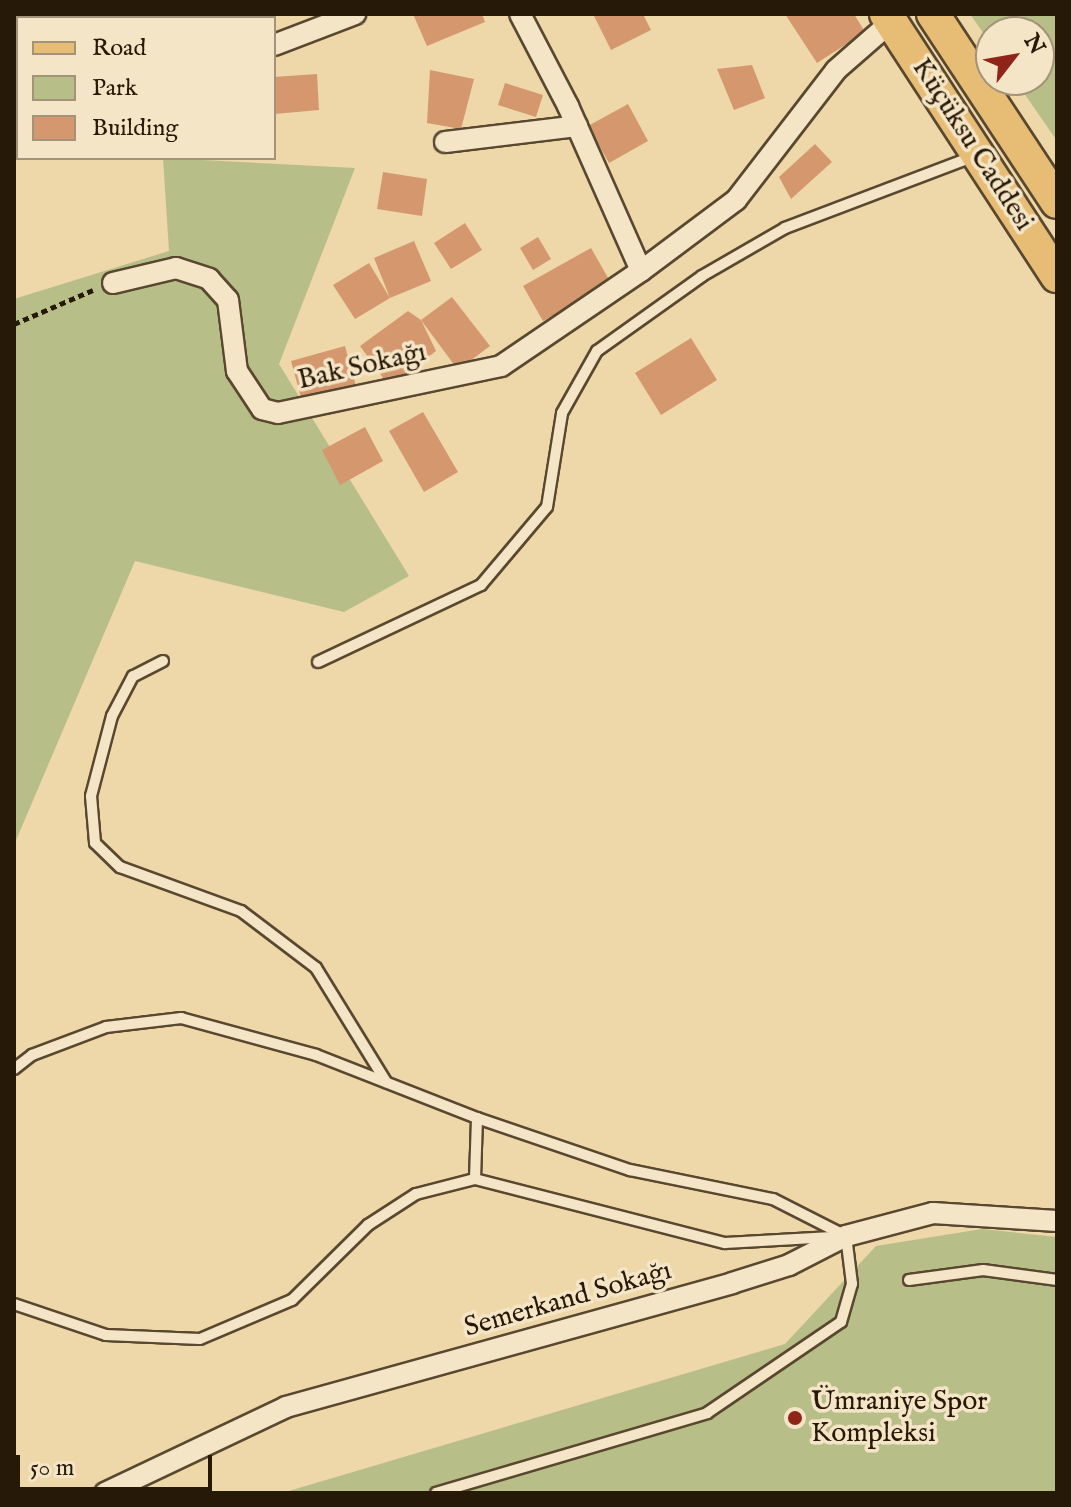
<!DOCTYPE html>
<meta charset="utf-8">
<style>
body{margin:0}
#map{position:relative;width:1071px;height:1507px;overflow:hidden;background:#eed7a8;font-family:"IM FELL English",serif}
div>[style]{position:absolute}
.green>*{inset:0;background:#b8be88}
.building>*{inset:0;background:#d5986e}
.path>*{height:5px;margin-top:-2.5px;transform-origin:0;background:repeating-linear-gradient(90deg,#271907 0 6px,transparent 0 10px)}
.roads{filter:drop-shadow(2px 0 #59482f) drop-shadow(-2px 0 #59482f) drop-shadow(0 2px #59482f) drop-shadow(0 -2px #59482f)}
.service>*{height:10px;margin:-5px;padding:0 5px;transform-origin:5px;border-radius:5px;background:#f4e5c6}
.minor>*{height:20px;margin:-10px;padding:0 10px;transform-origin:10px;border-radius:10px;background:#f4e5c6}
.primary>*{height:32px;margin:-16px;padding:0 16px;transform-origin:16px;border-radius:16px;background:#e7bc74}
.dots>*{width:22px;height:22px;translate:-50% -50%;box-sizing:border-box;border:4px solid #f4e5c6;border-radius:50%}
span{translate:-50% -50%;white-space:nowrap;text-align:center;line-height:1.15;-webkit-text-stroke:7px #f4e5c6;paint-order:stroke}
.street-label{font-size:28px;color:#271907}
.poi-label{font-size:28px;color:#271907}
.left{translate:0 -50%;text-align:left}
.frame{position:absolute;inset:0;border:16px solid #271907;pointer-events:none}
.legend{position:absolute;left:16px;top:16px;width:260px;height:144px;box-sizing:border-box;background:#f4e5c6;border:2px solid #a2937a;margin:0;padding:10px 14px;list-style:none;font-size:24px;color:#271907}
.legend li{display:flex;align-items:center;gap:16px;height:40px}
.legend b{width:40px;border:2px solid #a2937a}
.north{position:absolute;left:975px;top:16px;width:80px;height:80px;box-sizing:border-box;background:#f4e5c6;border:2px solid #a2937a;border-radius:50%;rotate:59deg;font-size:22px;font-weight:700;line-height:32px;text-align:center;color:#271907}
.north::after{content:'';display:block;margin:auto;width:28px;height:36px;background:#8f2418;clip-path:polygon(50% 0,100% 100%,50% 72%,0 100%)}
.scale{position:absolute;left:16px;top:1455px;width:196px;height:36px;box-sizing:border-box;border:4px solid #271907;border-top:0;padding-left:10px;font-size:24px;line-height:28px;white-space:nowrap;color:#271907;-webkit-text-stroke:6px #f4e5c6;paint-order:stroke}
</style>
<div id="map">
<div class="green">
<div style="clip-path:polygon(970px 14px,1057px 14px,1057px 141px,1015px 80px,1039px 80px,1039px 32px,991px 32px,991px 44px)"></div>
<div style="clip-path:polygon(163px 158px,355px 168px,279px 364px,409px 576px,344px 612px,135px 561px,14px 845px,14px 299px,169px 251px)"></div>
<div style="clip-path:polygon(982px 1229px,1057px 1237px,1057px 1493px,282px 1493px,785px 1344px,876px 1246px)"></div>
</div>
<div class="building">
<div style="clip-path:polygon(109px 14px,157px 14px,159px 18px,110px 18px)"></div>
<div style="clip-path:polygon(218px 14px,264px 14px,265px 18px,218px 18px)"></div>
<div style="clip-path:polygon(413px 14px,482px 14px,485px 22px,427px 46px)"></div>
<div style="clip-path:polygon(593px 14px,643px 14px,651px 30px,611px 50px)"></div>
<div style="clip-path:polygon(785px 14px,854px 14px,865px 32px,817px 63px)"></div>
<div style="clip-path:polygon(14px 42px,18px 50px,14px 91px)"></div>
<div style="clip-path:polygon(752px 65px,765px 98px,734px 110px,717px 69px)"></div>
<div style="clip-path:polygon(430px 70px,474px 79px,461px 129px,427px 123px)"></div>
<div style="clip-path:polygon(317px 74px,319px 110px,274px 114px,274px 77px)"></div>
<div style="clip-path:polygon(505px 83px,543px 95px,536px 117px,498px 105px)"></div>
<div style="clip-path:polygon(628px 104px,648px 141px,609px 163px,588px 126px)"></div>
<div style="clip-path:polygon(815px 144px,832px 162px,791px 199px,779px 177px)"></div>
<div style="clip-path:polygon(383px 172px,427px 179px,422px 216px,377px 209px)"></div>
<div style="clip-path:polygon(465px 223px,482px 250px,451px 269px,434px 243px)"></div>
<div style="clip-path:polygon(538px 237px,551px 259px,533px 270px,520px 248px)"></div>
<div style="clip-path:polygon(414px 241px,431px 281px,390px 298px,374px 258px)"></div>
<div style="clip-path:polygon(591px 248px,611px 283px,543px 321px,523px 286px)"></div>
<div style="clip-path:polygon(369px 263px,390px 298px,355px 319px,333px 285px)"></div>
<div style="clip-path:polygon(452px 297px,490px 346px,458px 370px,421px 320px)"></div>
<div style="clip-path:polygon(408px 311px,421px 320px,436px 351px,389px 386px,360px 346px)"></div>
<div style="clip-path:polygon(691px 338px,717px 380px,661px 415px,635px 373px)"></div>
<div style="clip-path:polygon(345px 346px,356px 386px,302px 401px,291px 361px)"></div>
<div style="clip-path:polygon(423px 412px,458px 472px,424px 492px,389px 431px)"></div>
<div style="clip-path:polygon(365px 427px,383px 461px,340px 485px,322px 450px)"></div>
</div>
<div class="path">
<div style="left:14px;top:324px;width:86px;rotate:-23.3deg"></div>
</div>
<div class="roads">
<div class="service">
<div style="left:163px;top:661px;width:34px;rotate:153deg"></div>
<div style="left:133px;top:676px;width:45px;rotate:117.7deg"></div>
<div style="left:112px;top:716px;width:83px;rotate:104.7deg"></div>
<div style="left:91px;top:796px;width:47px;rotate:85.1deg"></div>
<div style="left:95px;top:843px;width:35px;rotate:44deg"></div>
<div style="left:120px;top:867px;width:129px;rotate:20deg"></div>
<div style="left:241px;top:911px;width:94px;rotate:37.2deg"></div>
<div style="left:316px;top:968px;width:134px;rotate:58.4deg"></div>
<div style="left:318px;top:662px;width:180px;rotate:-25.3deg"></div>
<div style="left:481px;top:585px;width:102px;rotate:-49.8deg"></div>
<div style="left:547px;top:507px;width:95px;rotate:-80.9deg"></div>
<div style="left:562px;top:413px;width:71px;rotate:-60.6deg"></div>
<div style="left:597px;top:351px;width:129px;rotate:-35.5deg"></div>
<div style="left:702px;top:276px;width:96px;rotate:-30deg"></div>
<div style="left:785px;top:228px;width:200px;rotate:-20.8deg"></div>
<div style="left:14px;top:1069px;width:23px;rotate:-38deg"></div>
<div style="left:32px;top:1055px;width:79px;rotate:-20.7deg"></div>
<div style="left:106px;top:1027px;width:76px;rotate:-6.8deg"></div>
<div style="left:181px;top:1018px;width:140px;rotate:15.3deg"></div>
<div style="left:316px;top:1055px;width:173px;rotate:21.4deg"></div>
<div style="left:477px;top:1118px;width:162px;rotate:18.8deg"></div>
<div style="left:630px;top:1170px;width:146px;rotate:11.5deg"></div>
<div style="left:773px;top:1199px;width:80px;rotate:26.9deg"></div>
<div style="left:475px;top:1179px;width:61px;rotate:-88.1deg"></div>
<div style="left:909px;top:1280px;width:75px;rotate:-7.7deg"></div>
<div style="left:983px;top:1270px;width:75px;rotate:7.7deg"></div>
<div style="left:14px;top:1304px;width:97px;rotate:18.6deg"></div>
<div style="left:106px;top:1335px;width:94px;rotate:2.4deg"></div>
<div style="left:200px;top:1339px;width:100px;rotate:-23deg"></div>
<div style="left:292px;top:1300px;width:107px;rotate:-44.6deg"></div>
<div style="left:368px;top:1225px;width:57px;rotate:-32.9deg"></div>
<div style="left:416px;top:1194px;width:61px;rotate:-14.3deg"></div>
<div style="left:475px;top:1179px;width:258px;rotate:14.4deg"></div>
<div style="left:725px;top:1243px;width:107px;rotate:-3.2deg"></div>
<div style="left:436px;top:1493px;width:283px;rotate:-16.4deg"></div>
<div style="left:707px;top:1413px;width:162px;rotate:-34.2deg"></div>
<div style="left:841px;top:1322px;width:40px;rotate:-74deg"></div>
<div style="left:852px;top:1284px;width:48px;rotate:-97.1deg"></div>
</div>
<div class="minor">
<div style="left:520px;top:14px;width:104px;rotate:62.4deg"></div>
<div style="left:568px;top:106px;width:180px;rotate:66.1deg"></div>
<div style="left:641px;top:271px;width:119px;rotate:-36.8deg"></div>
<div style="left:736px;top:200px;width:164px;rotate:-52.4deg"></div>
<div style="left:836px;top:70px;width:73px;rotate:-41.1deg"></div>
<div style="left:274px;top:45px;width:87px;rotate:-20.9deg"></div>
<div style="left:445px;top:142px;width:133px;rotate:-6.9deg"></div>
<div style="left:113px;top:283px;width:65px;rotate:-13.4deg"></div>
<div style="left:176px;top:268px;width:35px;rotate:18deg"></div>
<div style="left:209px;top:279px;width:28px;rotate:48deg"></div>
<div style="left:228px;top:300px;width:72px;rotate:82.8deg"></div>
<div style="left:237px;top:371px;width:45px;rotate:56.7deg"></div>
<div style="left:262px;top:409px;width:16px;rotate:14deg"></div>
<div style="left:278px;top:413px;width:228px;rotate:-11.9deg"></div>
<div style="left:501px;top:366px;width:169px;rotate:-34.2deg"></div>
<div style="left:105px;top:1493px;width:200px;rotate:-25.4deg"></div>
<div style="left:286px;top:1407px;width:463px;rotate:-15.5deg"></div>
<div style="left:732px;top:1283px;width:60px;rotate:-17.5deg"></div>
<div style="left:789px;top:1265px;width:64px;rotate:-27deg"></div>
<div style="left:846px;top:1236px;width:90px;rotate:-14.8deg"></div>
<div style="left:933px;top:1213px;width:124px;rotate:3.7deg"></div>
</div>
<div class="primary">
<div style="left:886px;top:14px;width:313px;rotate:56.9deg"></div>
<div style="left:933px;top:14px;width:225px;rotate:56.6deg"></div>
</div>
</div>
<div class="dots">
<div style="left:795px;top:1418px;background:#8f2418"></div>
</div>
<div class="street-label">
<span style="left:972px;top:145px;rotate:57deg">Küçüksu Caddesi</span>
<span style="left:362px;top:367px;rotate:-13deg">Bak Sokağı</span>
<span style="left:568px;top:1300px;rotate:-16deg">Semerkand Sokağı</span>
</div>
<div class="poi-label">
<span class="left" style="left:811px;top:1418px">Ümraniye Spor<br>Kompleksi</span>
</div>
<div class="frame"></div>
<ul class="legend">
<li><b style="height:10px;background:#e7bc74"></b>Road</li>
<li><b style="height:22px;background:#b8be88"></b>Park</li>
<li><b style="height:22px;background:#d5986e"></b>Building</li>
</ul>
<div class="north">N</div>
<div class="scale">50 m</div>
</div>
